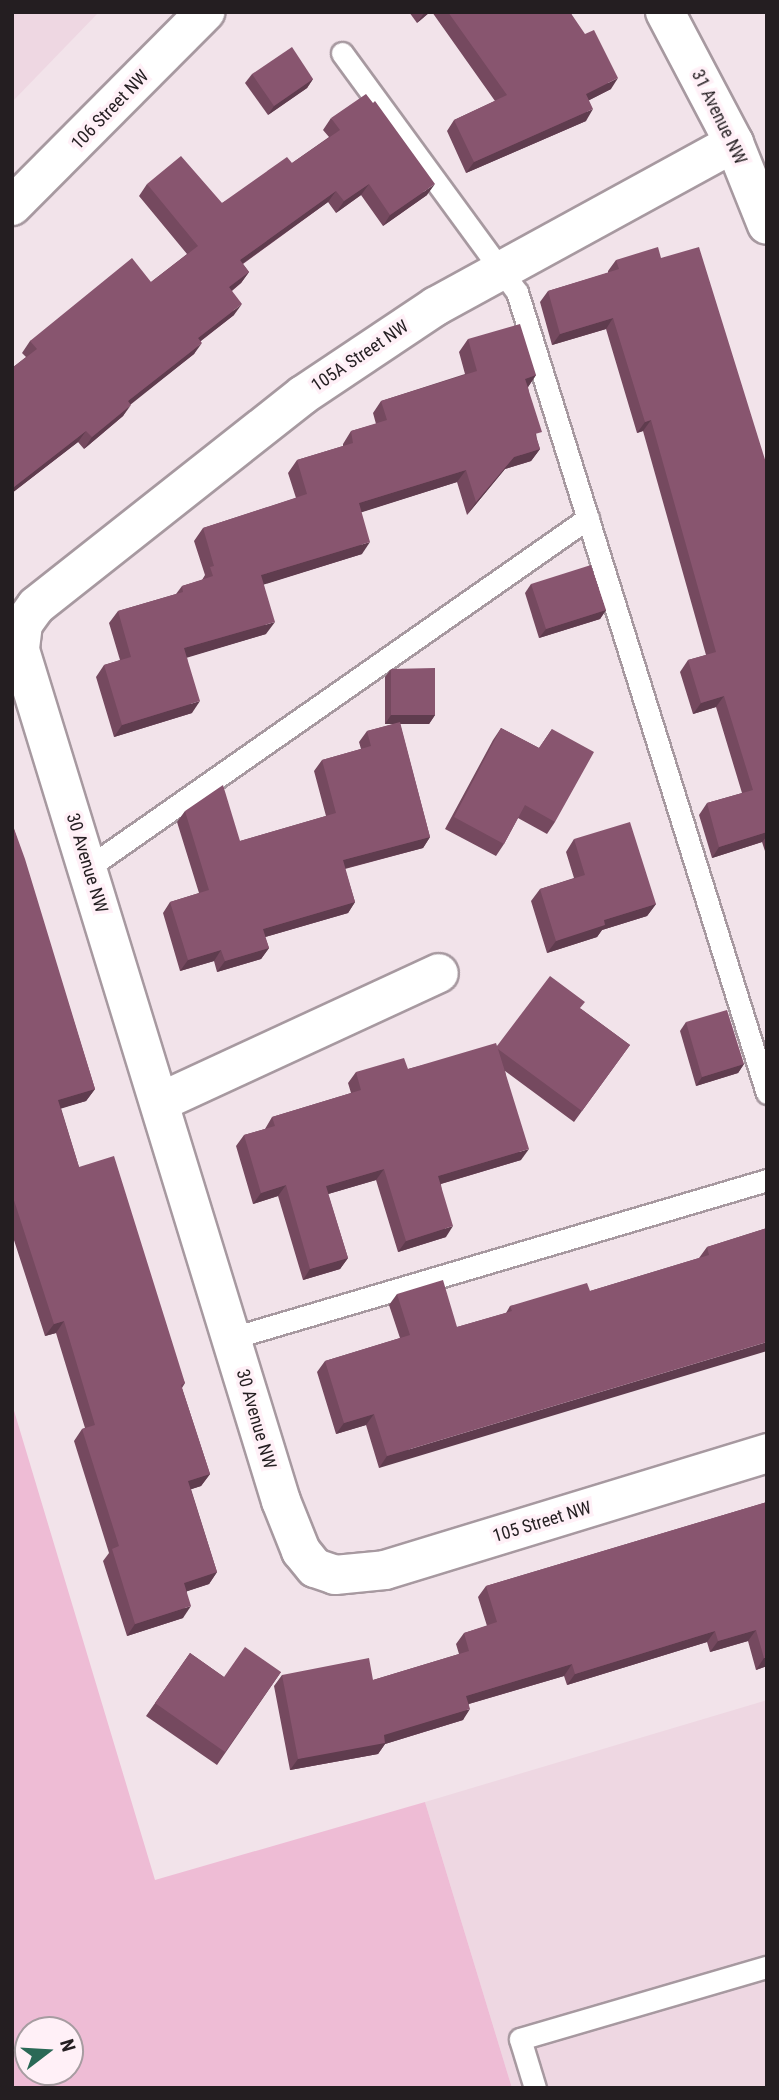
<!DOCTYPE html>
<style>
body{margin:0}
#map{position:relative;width:779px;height:2100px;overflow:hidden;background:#f2e3ea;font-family:"Roboto Condensed",sans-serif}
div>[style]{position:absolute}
.built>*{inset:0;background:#eed7e2}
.green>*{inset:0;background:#eebcd5}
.roads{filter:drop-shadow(2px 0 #a799a0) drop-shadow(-2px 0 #a799a0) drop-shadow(0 2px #a799a0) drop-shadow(0 -2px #a799a0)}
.lane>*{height:21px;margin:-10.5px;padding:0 10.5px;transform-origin:10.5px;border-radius:10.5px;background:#fff}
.street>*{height:38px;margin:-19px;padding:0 19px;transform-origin:19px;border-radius:19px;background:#fff}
.secondary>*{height:38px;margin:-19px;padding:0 19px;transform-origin:19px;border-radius:19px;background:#fff}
.wall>*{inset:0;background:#75495f}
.shaded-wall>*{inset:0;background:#5f3c4e}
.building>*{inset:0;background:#88556f}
span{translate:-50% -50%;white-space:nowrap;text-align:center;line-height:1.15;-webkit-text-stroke:7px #fff0f7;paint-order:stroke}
.street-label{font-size:18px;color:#241e21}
.frame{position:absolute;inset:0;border:14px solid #241e21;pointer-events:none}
.north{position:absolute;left:14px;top:2016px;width:70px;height:70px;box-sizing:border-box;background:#fff0f7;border:2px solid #a79ca1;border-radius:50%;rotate:73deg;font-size:19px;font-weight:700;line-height:28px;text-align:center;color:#241e21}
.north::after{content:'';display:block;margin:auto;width:24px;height:32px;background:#2a6956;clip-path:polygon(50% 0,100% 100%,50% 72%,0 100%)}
</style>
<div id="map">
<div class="built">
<div style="clip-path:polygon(12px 12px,99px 12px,12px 102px)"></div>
<div style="clip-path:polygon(767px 1700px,767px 2088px,512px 2088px,425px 1802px)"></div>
</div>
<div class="green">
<div style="clip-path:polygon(evenodd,12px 1404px,155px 1880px,425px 1802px,512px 2088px,12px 2088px,12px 1404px,28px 2030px,70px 2030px,70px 2072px,28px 2072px,28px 2030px)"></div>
</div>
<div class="roads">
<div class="lane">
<div style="left:342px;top:53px;width:296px;rotate:53.8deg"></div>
<div style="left:517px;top:292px;width:839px;rotate:72.67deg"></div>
<div style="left:89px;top:867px;width:609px;rotate:-34.97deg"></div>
<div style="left:232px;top:1338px;width:558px;rotate:-16.45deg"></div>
<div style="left:535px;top:2088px;width:51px;rotate:-107deg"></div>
<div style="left:520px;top:2039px;width:257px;rotate:-16.3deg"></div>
</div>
<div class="street">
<div style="left:665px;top:12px;width:148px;rotate:62.2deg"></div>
<div style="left:734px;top:143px;width:88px;rotate:68.1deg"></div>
<div style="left:734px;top:143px;width:340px;rotate:151.3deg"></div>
<div style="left:436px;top:306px;width:160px;rotate:146.2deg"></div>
<div style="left:303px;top:395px;width:340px;rotate:141.7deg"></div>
<div style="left:36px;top:606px;width:22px;rotate:126deg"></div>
<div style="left:23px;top:624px;width:26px;rotate:97deg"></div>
<div style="left:20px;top:650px;width:890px;rotate:72.95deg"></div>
<div style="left:281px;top:1501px;width:54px;rotate:68.2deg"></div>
<div style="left:301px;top:1551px;width:22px;rotate:51deg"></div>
<div style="left:315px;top:1568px;width:21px;rotate:19deg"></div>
<div style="left:335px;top:1575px;width:50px;rotate:-5.7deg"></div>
<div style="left:385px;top:1570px;width:400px;rotate:-17deg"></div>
<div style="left:160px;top:1102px;width:307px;rotate:-24.8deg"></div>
</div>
<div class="secondary">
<div style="left:12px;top:206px;width:274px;rotate:-45.1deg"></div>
</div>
</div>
<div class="wall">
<div style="clip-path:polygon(409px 12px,430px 12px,417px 23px)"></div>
<div style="clip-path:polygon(432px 12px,570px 12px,611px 89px,589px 100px,586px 121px,466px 173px,447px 131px,454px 120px,495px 101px)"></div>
<div style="clip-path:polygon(252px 74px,313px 79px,307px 88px,268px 115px,245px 83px)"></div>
<div style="clip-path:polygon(331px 118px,427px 195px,383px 226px,361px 195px,336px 213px,328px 202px,243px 264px,249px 272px,241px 283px,232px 291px,234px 315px,201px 341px,194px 354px,130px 404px,123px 416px,84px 449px,78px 442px,12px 493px,12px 368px,26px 357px,22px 353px,30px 341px,151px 282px,187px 254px,139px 196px,147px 184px,222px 203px,292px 163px,329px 137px,323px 130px)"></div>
<div style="clip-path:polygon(661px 258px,767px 466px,767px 857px,762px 842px,712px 858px,699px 815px,707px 803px,742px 793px,716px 707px,693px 714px,680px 672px,688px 660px,706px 655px,643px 431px,637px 433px,606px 329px,552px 345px,540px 302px,548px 291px,608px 273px,608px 271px,616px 260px)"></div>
<div style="clip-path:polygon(468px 339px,536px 375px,528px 387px,537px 439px,540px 449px,531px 461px,505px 469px,467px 515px,457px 482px,361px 512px,362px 554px,264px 584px,266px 634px,187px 657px,192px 713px,114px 737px,96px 677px,104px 665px,120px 660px,109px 623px,118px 611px,176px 594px,182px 586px,202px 580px,205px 575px,194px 541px,203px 528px,296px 498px,288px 473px,297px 460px,343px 446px,343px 444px,351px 431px,376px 424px,373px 413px,381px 401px,465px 374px,459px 352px)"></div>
<div style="clip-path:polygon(531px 584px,606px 610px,600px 619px,539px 638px,525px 593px)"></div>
<div style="clip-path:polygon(391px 669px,435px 715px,429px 724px,400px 724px,430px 837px,423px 848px,345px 869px,355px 902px,348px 913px,265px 937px,269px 948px,261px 959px,217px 972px,214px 961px,180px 971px,163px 913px,170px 902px,199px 893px,177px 822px,185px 811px,240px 841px,326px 816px,314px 771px,322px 760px,361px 749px,359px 742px,367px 731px,394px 724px,385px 724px,385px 677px)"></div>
<div style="clip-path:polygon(501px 728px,539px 748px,552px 729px,555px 822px,547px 834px,518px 818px,504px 844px,496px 856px,445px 829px,493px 740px)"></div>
<div style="clip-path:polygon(12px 823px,95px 1089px,86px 1101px,61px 1108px,79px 1167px,185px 1383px,182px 1388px,210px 1474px,201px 1486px,191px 1489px,217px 1572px,209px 1584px,187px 1591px,183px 1618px,127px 1636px,103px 1561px,109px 1553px,74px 1441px,82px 1429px,85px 1428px,56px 1333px,45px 1336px,12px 1234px)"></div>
<div style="clip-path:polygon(574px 839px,656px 904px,647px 916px,602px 930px,597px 937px,547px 953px,531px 901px,540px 889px,574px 878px,566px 852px)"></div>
<div style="clip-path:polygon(581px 1009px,630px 1045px,574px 1122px,505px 1071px,521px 1160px,441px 1184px,446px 1237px,398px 1252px,376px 1180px,328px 1194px,348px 1258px,340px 1269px,303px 1280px,278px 1196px,253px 1204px,236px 1146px,244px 1135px,265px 1129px,272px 1117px,351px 1093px,348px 1083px,356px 1072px,408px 1069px,497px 1046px)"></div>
<div style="clip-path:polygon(686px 1022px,744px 1064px,738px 1073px,696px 1086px,680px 1031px)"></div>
<div style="clip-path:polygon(767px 1228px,379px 1468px,366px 1425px,336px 1434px,317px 1372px,325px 1361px,400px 1338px,389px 1305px,397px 1294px,457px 1327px,506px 1313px,510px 1306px,590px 1291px,699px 1258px,707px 1247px)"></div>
<div style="clip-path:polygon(767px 1502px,767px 1666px,756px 1670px,748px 1641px,710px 1652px,707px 1642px,567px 1685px,564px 1676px,469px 1704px,463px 1720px,385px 1744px,378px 1754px,290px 1770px,274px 1686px,282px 1675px,373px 1680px,459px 1654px,456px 1644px,464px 1633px,487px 1626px,478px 1597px,486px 1586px)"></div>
<div style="clip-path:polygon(190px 1653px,224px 1677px,281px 1672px,217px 1765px,146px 1716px)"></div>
</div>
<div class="shaded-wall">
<div style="clip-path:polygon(425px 12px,430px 12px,417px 23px)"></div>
<div style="clip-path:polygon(618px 78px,611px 89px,578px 106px,586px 94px)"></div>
<div style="clip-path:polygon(313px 79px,307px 88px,268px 115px,274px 106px)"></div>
<div style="clip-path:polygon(593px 109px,586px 121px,466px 173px,474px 162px)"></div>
<div style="clip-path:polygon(369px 184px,361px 195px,336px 213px,344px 201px)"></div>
<div style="clip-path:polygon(435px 184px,427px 195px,383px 226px,390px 215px)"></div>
<div style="clip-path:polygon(336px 191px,328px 202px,232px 271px,240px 260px)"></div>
<div style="clip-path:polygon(249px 272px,241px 283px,221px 299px,229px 287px)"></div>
<div style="clip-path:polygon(242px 304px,234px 315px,190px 349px,198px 338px)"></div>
<div style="clip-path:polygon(613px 318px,606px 329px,552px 345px,560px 334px)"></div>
<div style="clip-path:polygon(202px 343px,194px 354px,120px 413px,128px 401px)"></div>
<div style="clip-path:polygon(536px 375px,528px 387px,525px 379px)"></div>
<div style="clip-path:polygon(131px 405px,123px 416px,84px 449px,92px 437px)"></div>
<div style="clip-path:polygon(651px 420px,643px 431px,637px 433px,645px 422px)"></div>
<div style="clip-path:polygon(86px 431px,78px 442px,12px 493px,14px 487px)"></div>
<div style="clip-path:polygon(540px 449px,531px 461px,505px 469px,467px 515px,476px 502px,514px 457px)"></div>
<div style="clip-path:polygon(466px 470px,457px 482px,350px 516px,359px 503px)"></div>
<div style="clip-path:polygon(370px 542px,362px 554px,253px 588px,261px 575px)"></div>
<div style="clip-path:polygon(606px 610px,600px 619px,539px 638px,546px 629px)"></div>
<div style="clip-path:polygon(275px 622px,266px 634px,176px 661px,184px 648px)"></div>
<div style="clip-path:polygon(724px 696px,716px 707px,693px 714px,701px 703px)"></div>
<div style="clip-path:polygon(200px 701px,192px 713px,114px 737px,122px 725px)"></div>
<div style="clip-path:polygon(391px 715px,435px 715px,429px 724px,385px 724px)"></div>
<div style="clip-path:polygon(767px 832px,767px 836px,762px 842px,712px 858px,719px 847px)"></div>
<div style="clip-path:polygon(430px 837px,423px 848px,335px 871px,343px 860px)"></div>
<div style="clip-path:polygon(355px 902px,348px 913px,255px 940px,263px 929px)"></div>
<div style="clip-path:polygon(656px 904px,647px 916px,602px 930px,597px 937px,547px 953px,556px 941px,604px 920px)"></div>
<div style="clip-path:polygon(269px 948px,261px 959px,217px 972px,225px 961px)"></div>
<div style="clip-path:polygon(221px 950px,214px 961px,180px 971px,188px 960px)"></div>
<div style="clip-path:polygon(744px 1064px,738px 1073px,696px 1086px,702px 1077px)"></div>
<div style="clip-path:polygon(95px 1089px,86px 1101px,50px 1112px,58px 1100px)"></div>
<div style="clip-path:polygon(529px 1149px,521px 1160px,430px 1187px,438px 1176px)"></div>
<div style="clip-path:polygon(384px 1169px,376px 1180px,318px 1197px,326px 1186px)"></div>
<div style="clip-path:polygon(286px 1185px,278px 1196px,253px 1204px,261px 1193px)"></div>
<div style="clip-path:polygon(453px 1226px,446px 1237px,398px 1252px,406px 1241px)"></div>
<div style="clip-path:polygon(348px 1258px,340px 1269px,303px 1280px,310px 1269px)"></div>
<div style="clip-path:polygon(64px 1321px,56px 1333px,45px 1336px,54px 1324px)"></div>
<div style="clip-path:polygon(767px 1342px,767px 1351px,379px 1468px,387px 1456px)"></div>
<div style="clip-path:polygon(374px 1414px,366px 1425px,336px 1434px,344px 1423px)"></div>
<div style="clip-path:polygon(210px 1474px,201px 1486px,180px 1493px,188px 1481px)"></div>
<div style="clip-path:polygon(217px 1572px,209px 1584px,176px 1595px,184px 1583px)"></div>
<div style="clip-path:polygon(191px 1606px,183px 1618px,127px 1636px,135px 1624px)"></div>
<div style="clip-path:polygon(756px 1630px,748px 1641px,710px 1652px,718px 1641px)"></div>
<div style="clip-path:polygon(715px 1631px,707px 1642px,567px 1685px,575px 1674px)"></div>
<div style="clip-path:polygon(764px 1658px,767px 1658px,767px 1666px,756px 1670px)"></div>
<div style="clip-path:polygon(572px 1664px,564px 1676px,458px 1707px,466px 1696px)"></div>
<div style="clip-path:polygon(470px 1709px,463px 1720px,385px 1744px,378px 1754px,290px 1770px,298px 1759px)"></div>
</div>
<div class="building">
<div style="clip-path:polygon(448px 12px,570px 12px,585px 34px,594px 30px,618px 78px,586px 94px,593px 109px,474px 162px,454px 120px,507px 95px)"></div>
<div style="clip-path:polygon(292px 47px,313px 79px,274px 106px,252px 74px)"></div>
<div style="clip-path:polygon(366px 94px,373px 103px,375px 101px,435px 184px,390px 215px,369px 184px,344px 201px,336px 191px,240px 260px,249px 272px,229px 287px,242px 304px,198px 338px,202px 343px,128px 401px,131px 405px,92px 437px,86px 431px,14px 487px,12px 485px,12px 368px,37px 349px,30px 341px,132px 258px,151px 282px,198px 246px,147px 184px,181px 156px,222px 203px,287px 157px,292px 163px,340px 130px,331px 118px)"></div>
<div style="clip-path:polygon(658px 247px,661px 258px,699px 247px,767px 466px,767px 832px,719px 847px,707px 803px,753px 790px,724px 696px,701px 703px,688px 660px,716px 652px,651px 420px,645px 422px,613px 318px,560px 334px,548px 291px,619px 269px,616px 260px)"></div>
<div style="clip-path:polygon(520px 324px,536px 375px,525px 379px,542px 432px,535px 434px,540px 449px,514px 457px,476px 502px,466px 470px,359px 503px,370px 542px,261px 575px,275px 622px,184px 648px,200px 701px,122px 725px,104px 665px,131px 657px,118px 611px,183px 592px,182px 586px,213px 576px,210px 567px,214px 566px,203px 528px,307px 494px,297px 460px,353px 443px,351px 431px,387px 420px,381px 401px,477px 371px,468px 339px)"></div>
<div style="clip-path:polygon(591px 565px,606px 610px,546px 629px,531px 584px)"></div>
<div style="clip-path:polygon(435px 668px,435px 715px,391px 715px,391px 669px)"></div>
<div style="clip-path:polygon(400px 722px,430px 837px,343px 860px,355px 902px,263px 929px,269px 948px,225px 961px,221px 950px,188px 960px,170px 902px,209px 890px,185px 811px,223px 785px,240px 841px,336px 813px,322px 760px,371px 746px,367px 731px)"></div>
<div style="clip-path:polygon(501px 728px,539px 748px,552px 729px,594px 752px,555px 822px,525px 805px,504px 844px,454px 817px)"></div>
<div style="clip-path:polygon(630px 822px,656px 904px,604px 920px,605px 925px,556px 941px,540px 889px,585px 875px,574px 839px)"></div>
<div style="clip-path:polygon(12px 823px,25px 859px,95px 1089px,58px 1100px,79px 1167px,114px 1156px,185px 1383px,181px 1385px,210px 1474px,188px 1481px,217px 1572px,184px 1583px,191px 1606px,135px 1624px,112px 1549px,119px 1546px,82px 1429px,95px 1425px,64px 1321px,54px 1324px,12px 1194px)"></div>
<div style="clip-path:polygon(550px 976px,585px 1002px,580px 1008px,630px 1045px,582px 1111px,498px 1049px,529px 1149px,438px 1176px,453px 1226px,406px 1241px,384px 1169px,326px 1186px,348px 1258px,310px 1269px,286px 1185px,261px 1193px,244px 1135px,275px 1126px,272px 1117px,361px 1090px,356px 1072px,404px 1058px,408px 1069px,496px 1043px,497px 1046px)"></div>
<div style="clip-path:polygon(727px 1010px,744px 1064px,702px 1077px,686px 1022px)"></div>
<div style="clip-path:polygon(767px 1228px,767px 1342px,387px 1456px,374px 1414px,344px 1423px,325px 1361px,410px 1335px,397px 1294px,443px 1280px,457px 1327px,512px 1311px,510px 1306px,587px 1283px,590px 1291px,709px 1255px,707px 1247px)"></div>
<div style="clip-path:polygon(767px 1502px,767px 1658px,764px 1658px,756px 1630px,718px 1641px,715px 1631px,575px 1674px,572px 1664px,466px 1696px,470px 1709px,384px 1735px,385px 1743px,298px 1759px,282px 1675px,369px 1658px,373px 1680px,469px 1651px,464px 1633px,497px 1622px,486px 1586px)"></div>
<div style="clip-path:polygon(245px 1647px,281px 1672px,225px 1752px,155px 1703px,190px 1653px,224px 1677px)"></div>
</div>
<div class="street-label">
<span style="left:110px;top:110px;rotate:-46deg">106 Street NW</span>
<span style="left:719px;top:117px;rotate:64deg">31 Avenue NW</span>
<span style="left:360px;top:356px;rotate:-34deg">105A Street NW</span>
<span style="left:87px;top:863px;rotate:73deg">30 Avenue NW</span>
<span style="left:256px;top:1419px;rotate:74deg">30 Avenue NW</span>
<span style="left:542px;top:1522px;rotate:-17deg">105 Street NW</span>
</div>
<div class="frame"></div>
<div class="north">N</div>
</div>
